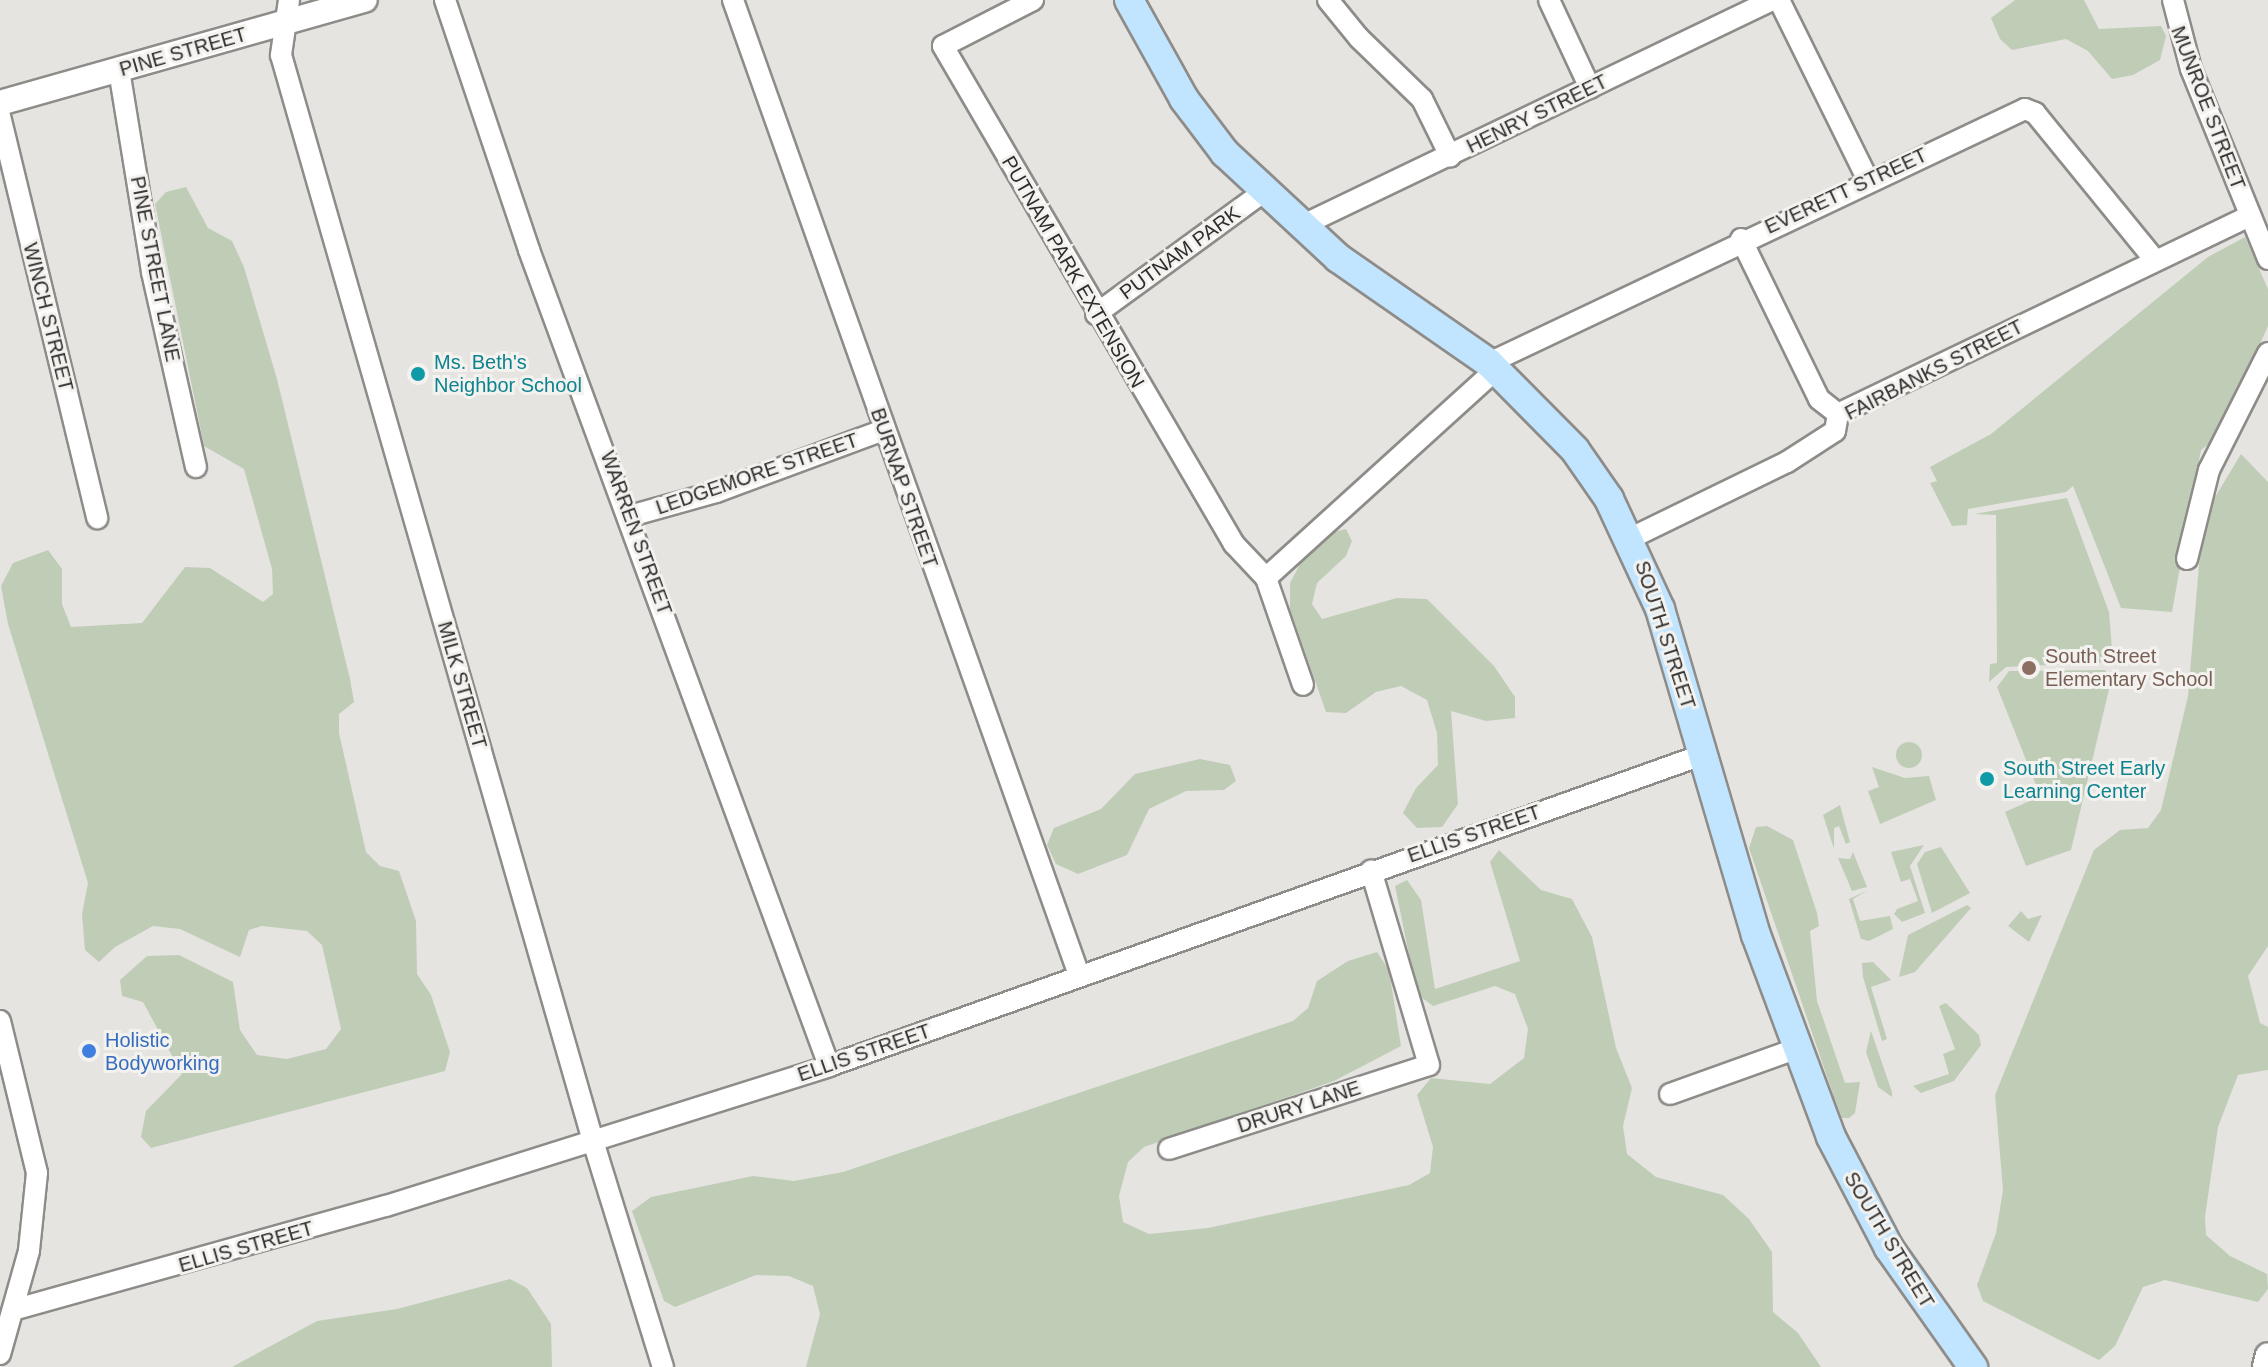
<!DOCTYPE html>
<style>
body{margin:0}
#map{position:relative;width:2268px;height:1367px;overflow:hidden;background:#e6e4e1;font-family:Helvetica,sans-serif}
div>[style]{position:absolute}
.green>*{inset:0;background:#bfcdb7}
.round{border-radius:50%}
.roads{filter:drop-shadow(2px 0 #8e8c89) drop-shadow(-2px 0 #8e8c89) drop-shadow(0 2px #8e8c89) drop-shadow(0 -2px #8e8c89)}
.minor>*{height:20px;margin:-10px;padding:0 10px;transform-origin:10px;border-radius:10px;background:#fff}
.tertiary>*{height:24px;margin:-12px;padding:0 12px;transform-origin:12px;border-radius:12px;background:#fff}
.secondary>*{height:28px;margin:-14px;padding:0 14px;transform-origin:14px;border-radius:14px;background:#c2e5ff}
.dots>*{width:22px;height:22px;translate:-50% -50%;box-sizing:border-box;border:4px solid #f3f2ef;border-radius:50%}
span{translate:-50% -50%;white-space:nowrap;text-align:center;line-height:1.15;-webkit-text-stroke:6px #f3f2ef;paint-order:stroke}
.street-label{font-size:20px;color:#2e2d2c}
.culture-label{font-size:20px;color:#0d838f}
.left{translate:0 -50%;text-align:left}
.education-label{font-size:20px;color:#785e54}
.shop-label{font-size:20px;color:#366cbe}
</style>
<div id="map">
<div class="green">
<div style="clip-path:polygon(2015px 0,2084px 0,2099px 29px,2161px 26px,2166px 36px,2160px 60px,2133px 75px,2112px 79px,2088px 51px,2066px 39px,2012px 50px,2000px 39px,1991px 18px)"></div>
<div style="clip-path:polygon(186px 187px,208px 228px,232px 241px,244px 267px,277px 379px,350px 679px,354px 702px,339px 714px,339px 733px,366px 852px,380px 866px,399px 871px,416px 921px,417px 974px,431px 995px,450px 1052px,445px 1071px,151px 1148px,141px 1137px,146px 1111px,182px 1074px,143px 1002px,122px 996px,120px 980px,147px 956px,179px 955px,233px 982px,240px 1030px,257px 1055px,287px 1059px,326px 1049px,341px 1029px,322px 945px,307px 931px,262px 926px,249px 930px,240px 957px,180px 929px,153px 926px,115px 947px,99px 962px,85px 950px,82px 914px,88px 883px,8px 624px,1px 586px,13px 563px,48px 550px,62px 569px,62px 604px,71px 627px,142px 623px,185px 567px,210px 568px,263px 602px,273px 594px,272px 569px,244px 469px,204px 446px,155px 204px,166px 192px)"></div>
<div style="clip-path:polygon(2245px 237px,2268px 289px,2268px 326px,2219px 436px,2201px 450px,2172px 612px,2121px 608px,2073px 486px,2066px 492px,1968px 509px,1967px 525px,1952px 526px,1930px 483px,1937px 481px,1930px 467px,1991px 434px,2208px 257px)"></div>
<div style="clip-path:polygon(2241px 454px,2268px 482px,2268px 946px,2248px 976px,2260px 1023px,2268px 1027px,2268px 1070px,2238px 1075px,2218px 1127px,2205px 1217px,2206px 1235px,2230px 1256px,2267px 1274px,2268px 1289px,2258px 1302px,2165px 1280px,2143px 1287px,2115px 1346px,2099px 1360px,1983px 1301px,1977px 1285px,1996px 1233px,2003px 1190px,1995px 1095px,2094px 850px,2120px 830px,2148px 828px,2161px 810px,2188px 696px,2203px 517px)"></div>
<div style="clip-path:polygon(2067px 498px,2109px 612px,2113px 662px,2006px 667px,1989px 682px,1990px 664px,1997px 663px,1996px 515px,1974px 514px)"></div>
<div style="clip-path:polygon(1346px 529px,1352px 541px,1346px 556px,1317px 583px,1312px 604px,1322px 619px,1397px 598px,1427px 599px,1494px 666px,1515px 697px,1515px 718px,1486px 721px,1451px 711px,1458px 804px,1442px 827px,1417px 828px,1403px 813px,1416px 788px,1438px 765px,1437px 733px,1427px 700px,1401px 686px,1376px 692px,1346px 713px,1326px 712px,1290px 609px,1290px 583px,1301px 562px,1334px 532px)"></div>
<div style="clip-path:polygon(2105px 670px,2111px 681px,2071px 850px,2026px 866px,2005px 812px,2036px 798px,2036px 785px,1997px 687px,2009px 671px)"></div>
<div class="round" style="left:1896px;top:742px;width:26px;height:26px"></div>
<div style="clip-path:polygon(1200px 759px,1230px 765px,1236px 781px,1224px 790px,1186px 791px,1149px 809px,1127px 855px,1078px 874px,1056px 864px,1047px 845px,1054px 828px,1101px 809px,1135px 774px)"></div>
<div style="clip-path:polygon(1872px 767px,1905px 778px,1929px 776px,1936px 800px,1880px 824px,1868px 791px,1879px 787px)"></div>
<div style="clip-path:polygon(1840px 805px,1850px 842px,1846px 844px,1839px 826px,1834px 828px,1834px 849px,1823px 815px)"></div>
<div style="clip-path:polygon(1767px 826px,1793px 840px,1817px 913px,1819px 926px,1810px 931px,1817px 1001px,1845px 1083px,1860px 1082px,1855px 1113px,1849px 1118px,1842px 1118px,1834px 1097px,1749px 848px,1756px 827px)"></div>
<div style="clip-path:polygon(1924px 845px,1910px 866px,1925px 913px,1902px 922px,1894px 914px,1897px 909px,1918px 901px,1910px 879px,1901px 882px,1891px 852px)"></div>
<div style="clip-path:polygon(1941px 847px,1970px 893px,1932px 913px,1917px 864px,1925px 852px)"></div>
<div style="clip-path:polygon(1499px 850px,1541px 890px,1572px 899px,1592px 937px,1616px 1048px,1632px 1088px,1623px 1126px,1627px 1154px,1656px 1177px,1723px 1195px,1749px 1219px,1772px 1252px,1773px 1312px,1798px 1333px,1821px 1367px,806px 1367px,820px 1314px,813px 1286px,789px 1276px,756px 1275px,675px 1307px,664px 1301px,632px 1211px,651px 1197px,753px 1176px,794px 1181px,843px 1172px,1293px 1021px,1308px 1008px,1317px 981px,1348px 961px,1377px 952px,1389px 970px,1401px 1046px,1334px 1081px,1144px 1147px,1128px 1162px,1119px 1196px,1123px 1222px,1149px 1234px,1208px 1228px,1409px 1185px,1430px 1173px,1433px 1147px,1417px 1095px,1431px 1078px,1490px 1084px,1524px 1058px,1528px 1029px,1515px 994px,1495px 986px,1433px 1006px,1417px 994px,1395px 886px,1407px 880px,1421px 900px,1435px 989px,1520px 961px,1490px 862px)"></div>
<div style="clip-path:polygon(1853px 852px,1867px 887px,1852px 891px,1838px 858px,1850px 859px)"></div>
<div style="clip-path:polygon(1868px 890px,1853px 899px,1860px 921px,1890px 916px,1893px 929px,1869px 941px,1861px 939px,1849px 899px)"></div>
<div style="clip-path:polygon(1967px 905px,1971px 908px,1915px 972px,1899px 977px,1908px 935px)"></div>
<div style="clip-path:polygon(2021px 911px,2028px 919px,2042px 915px,2029px 942px,2008px 926px)"></div>
<div style="clip-path:polygon(1873px 962px,1891px 980px,1871px 987px,1887px 1039px,1882px 1041px,1863px 977px,1862px 963px)"></div>
<div style="clip-path:polygon(1946px 1003px,1979px 1035px,1981px 1045px,1954px 1081px,1921px 1093px,1913px 1086px,1949px 1074px,1943px 1054px,1955px 1049px,1939px 1006px)"></div>
<div style="clip-path:polygon(1871px 1031px,1892px 1092px,1892px 1097px,1878px 1087px,1866px 1052px)"></div>
<div style="clip-path:polygon(510px 1279px,527px 1288px,551px 1324px,552px 1367px,232px 1367px,317px 1321px,397px 1309px)"></div>
</div>
<div class="roads">
<div class="minor">
<div style="left:289px;top:0;width:56px;rotate:98.3deg"></div>
<div style="left:281px;top:55px;width:1130px;rotate:73.97deg"></div>
<div style="left:593px;top:1141px;width:237px;rotate:72.8deg"></div>
<div style="left:445px;top:0;width:264px;rotate:71.4deg"></div>
<div style="left:529px;top:250px;width:869px;rotate:69.81deg"></div>
<div style="left:733px;top:0;width:1035px;rotate:70.46deg"></div>
<div style="left:1033px;top:0;width:101px;rotate:152.9deg"></div>
<div style="left:943px;top:46px;width:577px;rotate:59.7deg"></div>
<div style="left:1234px;top:544px;width:47px;rotate:46.7deg"></div>
<div style="left:1266px;top:578px;width:113px;rotate:70.9deg"></div>
<div style="left:1328px;top:0;width:49px;rotate:50.8deg"></div>
<div style="left:1359px;top:38px;width:88px;rotate:44.1deg"></div>
<div style="left:1422px;top:99px;width:64px;rotate:63.8deg"></div>
<div style="left:1549px;top:0;width:97px;rotate:65deg"></div>
<div style="left:1779px;top:0;width:203px;rotate:63.7deg"></div>
<div style="left:2173px;top:0;width:71px;rotate:75.4deg"></div>
<div style="left:2191px;top:69px;width:205px;rotate:67.9deg"></div>
<div style="left:119px;top:70px;width:205px;rotate:80.7deg"></div>
<div style="left:152px;top:272px;width:200px;rotate:77.3deg"></div>
<div style="left:0;top:116px;width:414px;rotate:76.4deg"></div>
<div style="left:1301px;top:226px;width:522px;rotate:-25.63deg"></div>
<div style="left:1741px;top:239px;width:178px;rotate:64deg"></div>
<div style="left:1819px;top:399px;width:24px;rotate:38deg"></div>
<div style="left:1096px;top:314px;width:207px;rotate:-36.1deg"></div>
<div style="left:1489px;top:363px;width:593px;rotate:-25.36deg"></div>
<div style="left:2025px;top:109px;width:11px;rotate:22deg"></div>
<div style="left:2035px;top:113px;width:188px;rotate:50.8deg"></div>
<div style="left:630px;top:516px;width:89px;rotate:-15.6deg"></div>
<div style="left:716px;top:492px;width:179px;rotate:-20.3deg"></div>
<div style="left:1631px;top:538px;width:174px;rotate:-26deg"></div>
<div style="left:1787px;top:462px;width:57px;rotate:-32.9deg"></div>
<div style="left:1835px;top:431px;width:17px;rotate:-80deg"></div>
<div style="left:1838px;top:414px;width:456px;rotate:-25.7deg"></div>
<div style="left:2187px;top:559px;width:92px;rotate:-76.1deg"></div>
<div style="left:2209px;top:470px;width:131px;rotate:-63.2deg"></div>
<div style="left:1266px;top:578px;width:309px;rotate:-42.2deg"></div>
<div style="left:0;top:1021px;width:156px;rotate:76.3deg"></div>
<div style="left:37px;top:1173px;width:78px;rotate:95.9deg"></div>
<div style="left:29px;top:1251px;width:107px;rotate:105.7deg"></div>
<div style="left:1670px;top:1094px;width:134px;rotate:-19.7deg"></div>
<div style="left:1169px;top:1149px;width:273px;rotate:-17.9deg"></div>
<div style="left:1429px;top:1065px;width:203px;rotate:-106.6deg"></div>
<div style="left:13px;top:1310px;width:387px;rotate:-15.6deg"></div>
<div style="left:386px;top:1206px;width:465px;rotate:-17.5deg"></div>
<div style="left:829px;top:1066px;width:927px;rotate:-19.61deg"></div>
</div>
<div class="tertiary">
<div style="left:0;top:103px;width:379px;rotate:-15.8deg"></div>
<div style="left:2265px;top:1367px;width:12px;rotate:-76deg"></div>
</div>
<div class="secondary">
<div style="left:1129px;top:0;width:113px;rotate:60.9deg"></div>
<div style="left:1184px;top:99px;width:68px;rotate:52.8deg"></div>
<div style="left:1225px;top:153px;width:154px;rotate:42.9deg"></div>
<div style="left:1338px;top:258px;width:184px;rotate:34.8deg"></div>
<div style="left:1489px;top:363px;width:122px;rotate:45.3deg"></div>
<div style="left:1575px;top:450px;width:60px;rotate:55.2deg"></div>
<div style="left:1609px;top:499px;width:121px;rotate:65.1deg"></div>
<div style="left:1660px;top:609px;width:340px;rotate:73.6deg"></div>
<div style="left:1756px;top:935px;width:215px;rotate:69.6deg"></div>
<div style="left:1831px;top:1137px;width:125px;rotate:62.4deg"></div>
<div style="left:1889px;top:1248px;width:146px;rotate:54.8deg"></div>
</div>
</div>
<div class="dots">
<div style="left:418px;top:374px;background:#0f9aa8"></div>
<div style="left:2029px;top:668px;background:#8d6e63"></div>
<div style="left:1987px;top:779px;background:#0f9aa8"></div>
<div style="left:89px;top:1051px;background:#3f7fe0"></div>
</div>
<div class="street-label">
<span style="left:183px;top:52px;rotate:-16deg">PINE STREET</span>
<span style="left:2208px;top:108px;rotate:69deg">MUNROE STREET</span>
<span style="left:1537px;top:114px;rotate:-26deg">HENRY STREET</span>
<span style="left:1846px;top:191px;rotate:-25deg">EVERETT STREET</span>
<span style="left:1180px;top:253px;rotate:-36deg">PUTNAM PARK</span>
<span style="left:155px;top:269px;rotate:79deg">PINE STREET LANE</span>
<span style="left:1073px;top:272px;rotate:60deg">PUTNAM PARK EXTENSION</span>
<span style="left:48px;top:317px;rotate:76deg">WINCH STREET</span>
<span style="left:1934px;top:370px;rotate:-27deg">FAIRBANKS STREET</span>
<span style="left:757px;top:474px;rotate:-19deg">LEDGEMORE STREET</span>
<span style="left:904px;top:488px;rotate:71deg">BURNAP STREET</span>
<span style="left:636px;top:533px;rotate:70deg">WARREN STREET</span>
<span style="left:1665px;top:635px;rotate:72deg">SOUTH STREET</span>
<span style="left:462px;top:685px;rotate:74deg">MILK STREET</span>
<span style="left:1474px;top:834px;rotate:-19deg">ELLIS STREET</span>
<span style="left:864px;top:1053px;rotate:-19deg">ELLIS STREET</span>
<span style="left:1299px;top:1107px;rotate:-18deg">DRURY LANE</span>
<span style="left:1889px;top:1240px;rotate:59deg">SOUTH STREET</span>
<span style="left:246px;top:1247px;rotate:-16deg">ELLIS STREET</span>
</div>
<div class="culture-label">
<span class="left" style="left:434px;top:374px">Ms. Beth's<br>Neighbor School</span>
<span class="left" style="left:2003px;top:780px">South Street Early<br>Learning Center</span>
</div>
<div class="education-label">
<span class="left" style="left:2045px;top:668px">South Street<br>Elementary School</span>
</div>
<div class="shop-label">
<span class="left" style="left:105px;top:1052px">Holistic<br>Bodyworking</span>
</div>
</div>
